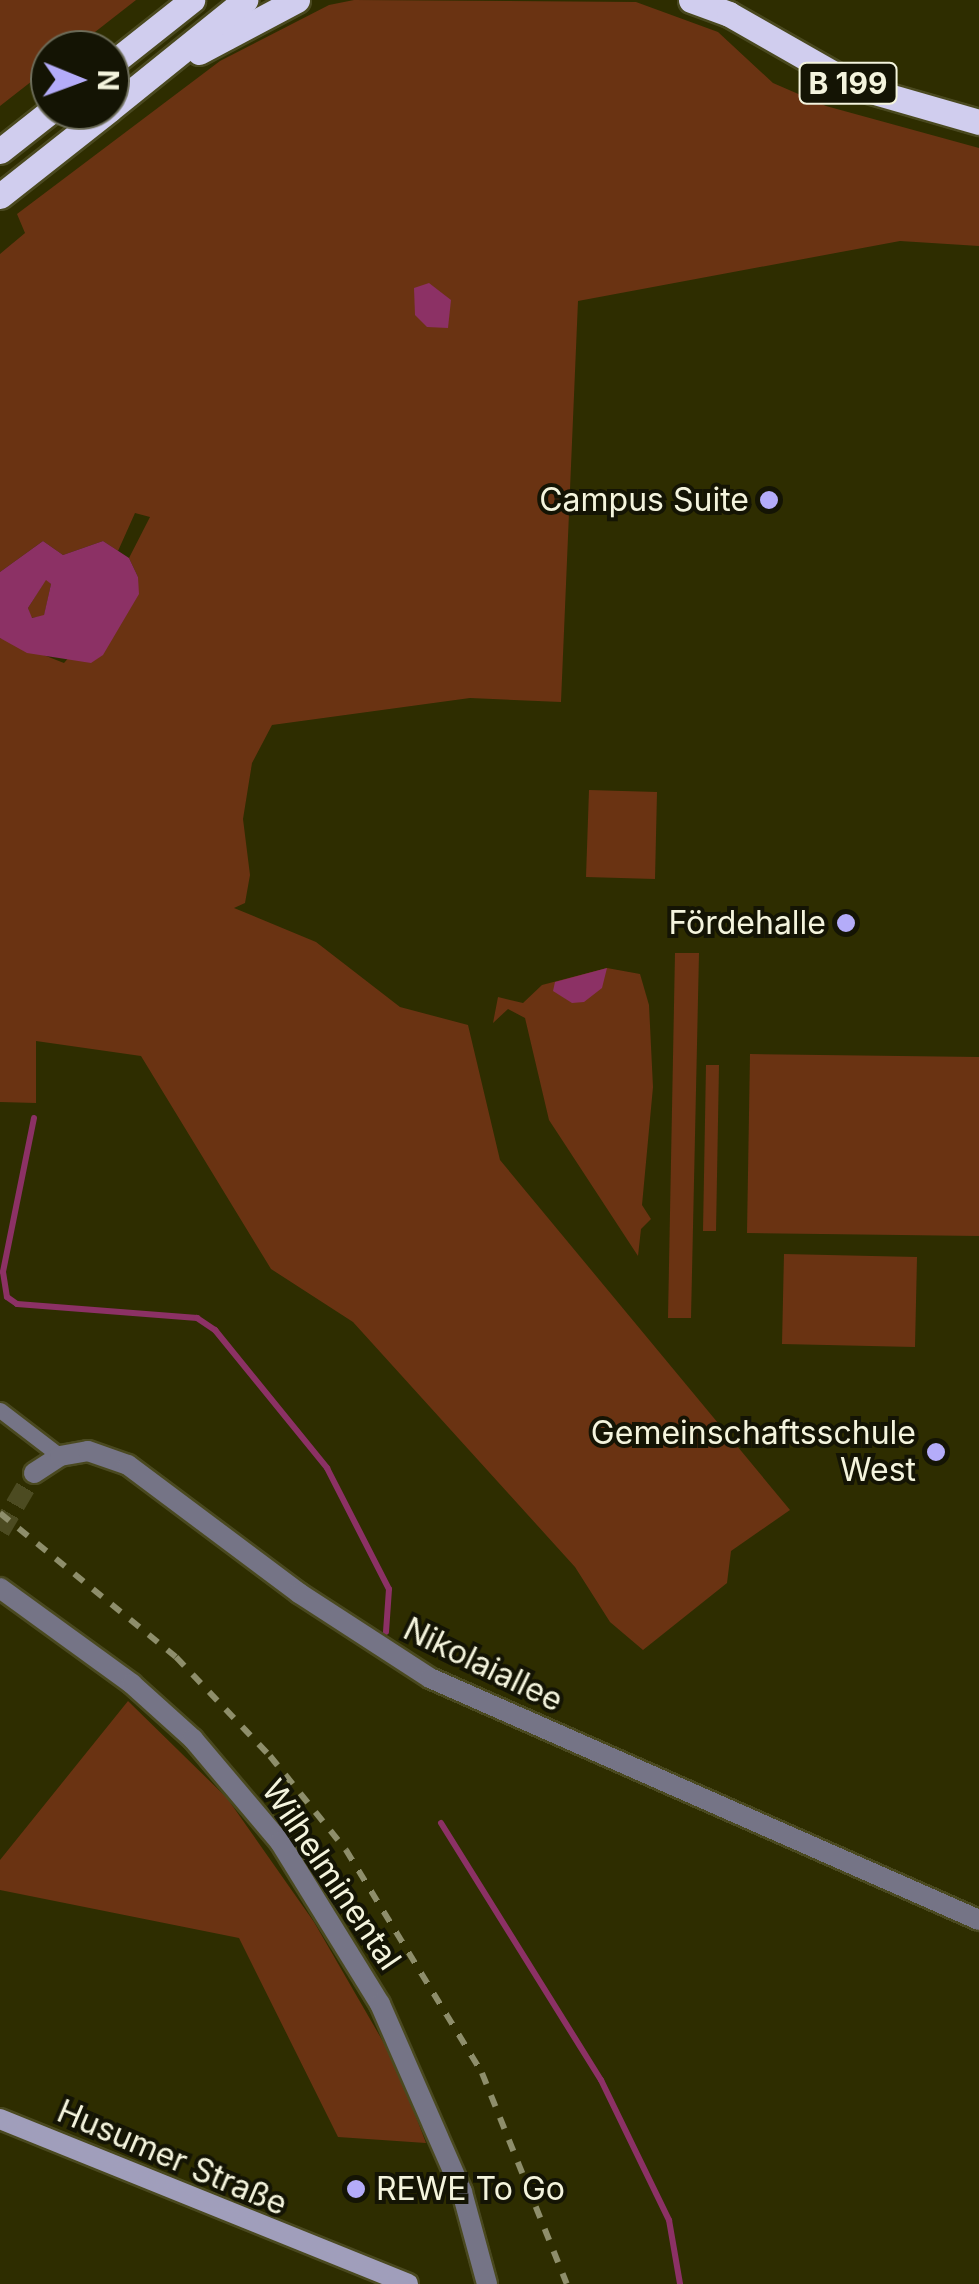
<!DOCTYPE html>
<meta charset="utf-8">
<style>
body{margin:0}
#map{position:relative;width:979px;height:2284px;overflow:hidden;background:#2e2d00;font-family:Inter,sans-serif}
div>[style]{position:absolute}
.green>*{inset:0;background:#6a3312}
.water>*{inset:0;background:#8c3165}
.stream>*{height:6px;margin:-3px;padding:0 3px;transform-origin:3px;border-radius:3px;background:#8c3165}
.tertiary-tunnel>*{height:20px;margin-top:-10px;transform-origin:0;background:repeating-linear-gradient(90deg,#4c4b21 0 20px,transparent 0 30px)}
.roads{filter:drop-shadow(2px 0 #4a491f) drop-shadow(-2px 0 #4a491f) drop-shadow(0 2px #4a491f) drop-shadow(0 -2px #4a491f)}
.minor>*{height:15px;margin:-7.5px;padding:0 7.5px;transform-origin:7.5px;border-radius:7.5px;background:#757486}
.tertiary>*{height:20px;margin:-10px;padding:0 10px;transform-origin:10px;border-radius:10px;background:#757486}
.secondary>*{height:20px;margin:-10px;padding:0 10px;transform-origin:10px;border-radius:10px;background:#a09ebb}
.trunk>*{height:25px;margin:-12.5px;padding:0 12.5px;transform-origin:12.5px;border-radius:12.5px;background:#d0cdee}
.rail>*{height:6px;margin-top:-3px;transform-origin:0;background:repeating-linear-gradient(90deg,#8e8e6b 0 12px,transparent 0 24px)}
.dots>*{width:28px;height:28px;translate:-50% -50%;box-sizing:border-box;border:5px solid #141404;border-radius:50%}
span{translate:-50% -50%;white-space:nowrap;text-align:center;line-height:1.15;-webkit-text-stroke:8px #141404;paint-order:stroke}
.shield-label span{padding:2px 8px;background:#141404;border:2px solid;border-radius:8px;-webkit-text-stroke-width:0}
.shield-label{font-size:30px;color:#f4f4dd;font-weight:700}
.poi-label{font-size:32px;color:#f4f4dd}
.right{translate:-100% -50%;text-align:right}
.left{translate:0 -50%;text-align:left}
.street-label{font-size:32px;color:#f4f4dd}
.north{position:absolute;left:30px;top:30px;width:100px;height:100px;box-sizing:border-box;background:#141404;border:2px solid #6e6e5b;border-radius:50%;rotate:91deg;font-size:28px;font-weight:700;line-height:40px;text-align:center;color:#f4f4dd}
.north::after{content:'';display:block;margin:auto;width:35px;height:45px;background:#b4acf9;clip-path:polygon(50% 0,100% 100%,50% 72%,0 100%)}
</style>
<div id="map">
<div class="green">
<div style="clip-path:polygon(0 0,136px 0,72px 50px,50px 50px,50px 67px,0 106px)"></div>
<div style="clip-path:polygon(354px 0,636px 2px,718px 32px,773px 83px,826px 106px,979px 148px,979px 246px,900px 241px,578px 301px,561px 702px,470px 698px,272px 725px,252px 763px,243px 819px,250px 875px,245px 903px,234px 908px,316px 942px,400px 1007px,468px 1025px,500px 1160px,790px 1510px,731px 1551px,727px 1583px,643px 1650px,610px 1622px,575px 1567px,353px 1322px,271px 1269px,141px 1056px,36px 1041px,36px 1103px,0 1102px,0 638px,64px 663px,138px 577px,129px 558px,150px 517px,135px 513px,118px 551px,103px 541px,63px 555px,43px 541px,0 572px,0 254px,25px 233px,17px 214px,220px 61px,329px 5px)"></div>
<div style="clip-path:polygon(46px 579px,51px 584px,44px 616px,31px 618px,28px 608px)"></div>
<div style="clip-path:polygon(589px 790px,657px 792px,655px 879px,586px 877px)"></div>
<div style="clip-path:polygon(675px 953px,699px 953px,691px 1318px,668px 1318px)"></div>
<div style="clip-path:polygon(607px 968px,640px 974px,649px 1005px,653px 1087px,642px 1205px,651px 1219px,641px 1229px,638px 1256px,549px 1120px,525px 1018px,508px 1009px,493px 1023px,498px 997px,523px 1003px,542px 985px)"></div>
<div style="clip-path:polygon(750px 1054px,979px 1057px,979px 1236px,747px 1233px)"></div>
<div style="clip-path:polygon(706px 1065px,719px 1065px,716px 1231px,703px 1231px)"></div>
<div style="clip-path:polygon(784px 1254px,917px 1257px,915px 1347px,782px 1344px)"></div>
<div style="clip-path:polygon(128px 1701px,227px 1798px,314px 1922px,396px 2064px,426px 2143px,338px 2137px,239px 1938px,0 1890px,0 1860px)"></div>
</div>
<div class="water">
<div style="clip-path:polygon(429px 283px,451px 300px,448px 328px,427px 327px,415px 315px,414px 288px)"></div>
<div style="clip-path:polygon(evenodd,43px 541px,63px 555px,103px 541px,129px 558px,138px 577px,139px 594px,103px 655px,91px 663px,27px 653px,0 638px,0 572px,43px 541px,46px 580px,51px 584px,44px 615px,32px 618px,28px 608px,46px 580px)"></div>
<div style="clip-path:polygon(607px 968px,602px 988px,584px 1002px,572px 1003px,553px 991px,555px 982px)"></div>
</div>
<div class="stream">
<div style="left:34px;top:1118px;width:157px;rotate:101.4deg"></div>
<div style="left:3px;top:1272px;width:25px;rotate:81deg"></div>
<div style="left:7px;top:1297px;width:12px;rotate:35deg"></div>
<div style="left:17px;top:1304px;width:181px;rotate:4.4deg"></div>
<div style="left:197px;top:1318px;width:22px;rotate:34deg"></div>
<div style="left:215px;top:1330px;width:178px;rotate:50.9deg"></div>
<div style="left:327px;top:1468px;width:136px;rotate:62.9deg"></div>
<div style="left:389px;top:1589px;width:43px;rotate:94deg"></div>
<div style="left:441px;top:1823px;width:303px;rotate:58.1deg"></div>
<div style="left:601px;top:2080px;width:156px;rotate:64.1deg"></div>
<div style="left:669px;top:2220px;width:65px;rotate:80.2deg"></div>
</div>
<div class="tertiary-tunnel">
<div style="left:0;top:1531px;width:67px;rotate:-59.6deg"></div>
</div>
<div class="roads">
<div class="minor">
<div style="left:0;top:1410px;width:76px;rotate:37.5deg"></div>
</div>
<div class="tertiary">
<div style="left:34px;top:1473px;width:31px;rotate:-33deg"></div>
<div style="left:60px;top:1456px;width:28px;rotate:-10deg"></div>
<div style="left:88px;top:1451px;width:42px;rotate:19.3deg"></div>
<div style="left:128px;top:1465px;width:214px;rotate:36.8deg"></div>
<div style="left:299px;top:1593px;width:156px;rotate:33deg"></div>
<div style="left:430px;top:1678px;width:600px;rotate:23.79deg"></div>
<div style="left:0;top:1588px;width:163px;rotate:36deg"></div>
<div style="left:132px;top:1684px;width:82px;rotate:42deg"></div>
<div style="left:193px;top:1739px;width:135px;rotate:49.8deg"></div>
<div style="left:280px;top:1842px;width:190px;rotate:58.3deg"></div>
<div style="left:380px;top:2004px;width:205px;rotate:66.4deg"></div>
<div style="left:462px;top:2192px;width:95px;rotate:74.8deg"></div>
</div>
<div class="secondary">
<div style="left:0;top:2119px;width:440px;rotate:22deg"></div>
</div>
<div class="trunk">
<div style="left:691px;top:0;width:40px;rotate:20.2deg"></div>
<div style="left:729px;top:14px;width:147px;rotate:29.7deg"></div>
<div style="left:857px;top:87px;width:127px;rotate:16deg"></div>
<div style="left:199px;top:52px;width:111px;rotate:-28deg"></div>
<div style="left:110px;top:65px;width:105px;rotate:-38.4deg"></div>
<div style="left:110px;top:109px;width:174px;rotate:-38.9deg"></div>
<div style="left:0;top:151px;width:66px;rotate:-38.3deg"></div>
<div style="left:0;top:196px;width:139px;rotate:-38.3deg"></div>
</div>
</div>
<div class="rail">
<div style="left:0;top:1513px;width:227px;rotate:39.3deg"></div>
<div style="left:176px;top:1657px;width:137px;rotate:46.5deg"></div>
<div style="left:270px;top:1756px;width:121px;rotate:51deg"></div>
<div style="left:346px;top:1850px;width:261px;rotate:58.6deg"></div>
<div style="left:482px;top:2073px;width:227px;rotate:68.1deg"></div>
</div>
<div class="dots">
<div style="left:769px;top:500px;background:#b4acf9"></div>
<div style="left:846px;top:923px;background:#b4acf9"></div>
<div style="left:936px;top:1452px;background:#b4acf9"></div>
<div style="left:356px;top:2189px;background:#b4acf9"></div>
</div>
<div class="shield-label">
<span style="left:848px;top:83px">B 199</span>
</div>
<div class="poi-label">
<span class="right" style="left:749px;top:500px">Campus Suite</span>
<span class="right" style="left:826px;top:923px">Fördehalle</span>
<span class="right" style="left:916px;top:1452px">Gemeinschaftsschule<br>West</span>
<span class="left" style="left:376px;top:2189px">REWE To Go</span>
</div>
<div class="street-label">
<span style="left:483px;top:1665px;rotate:26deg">Nikolaiallee</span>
<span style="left:331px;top:1875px;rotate:56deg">Wilhelminental</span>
<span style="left:172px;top:2158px;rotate:23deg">Husumer Straße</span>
</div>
<div class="north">N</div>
</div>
